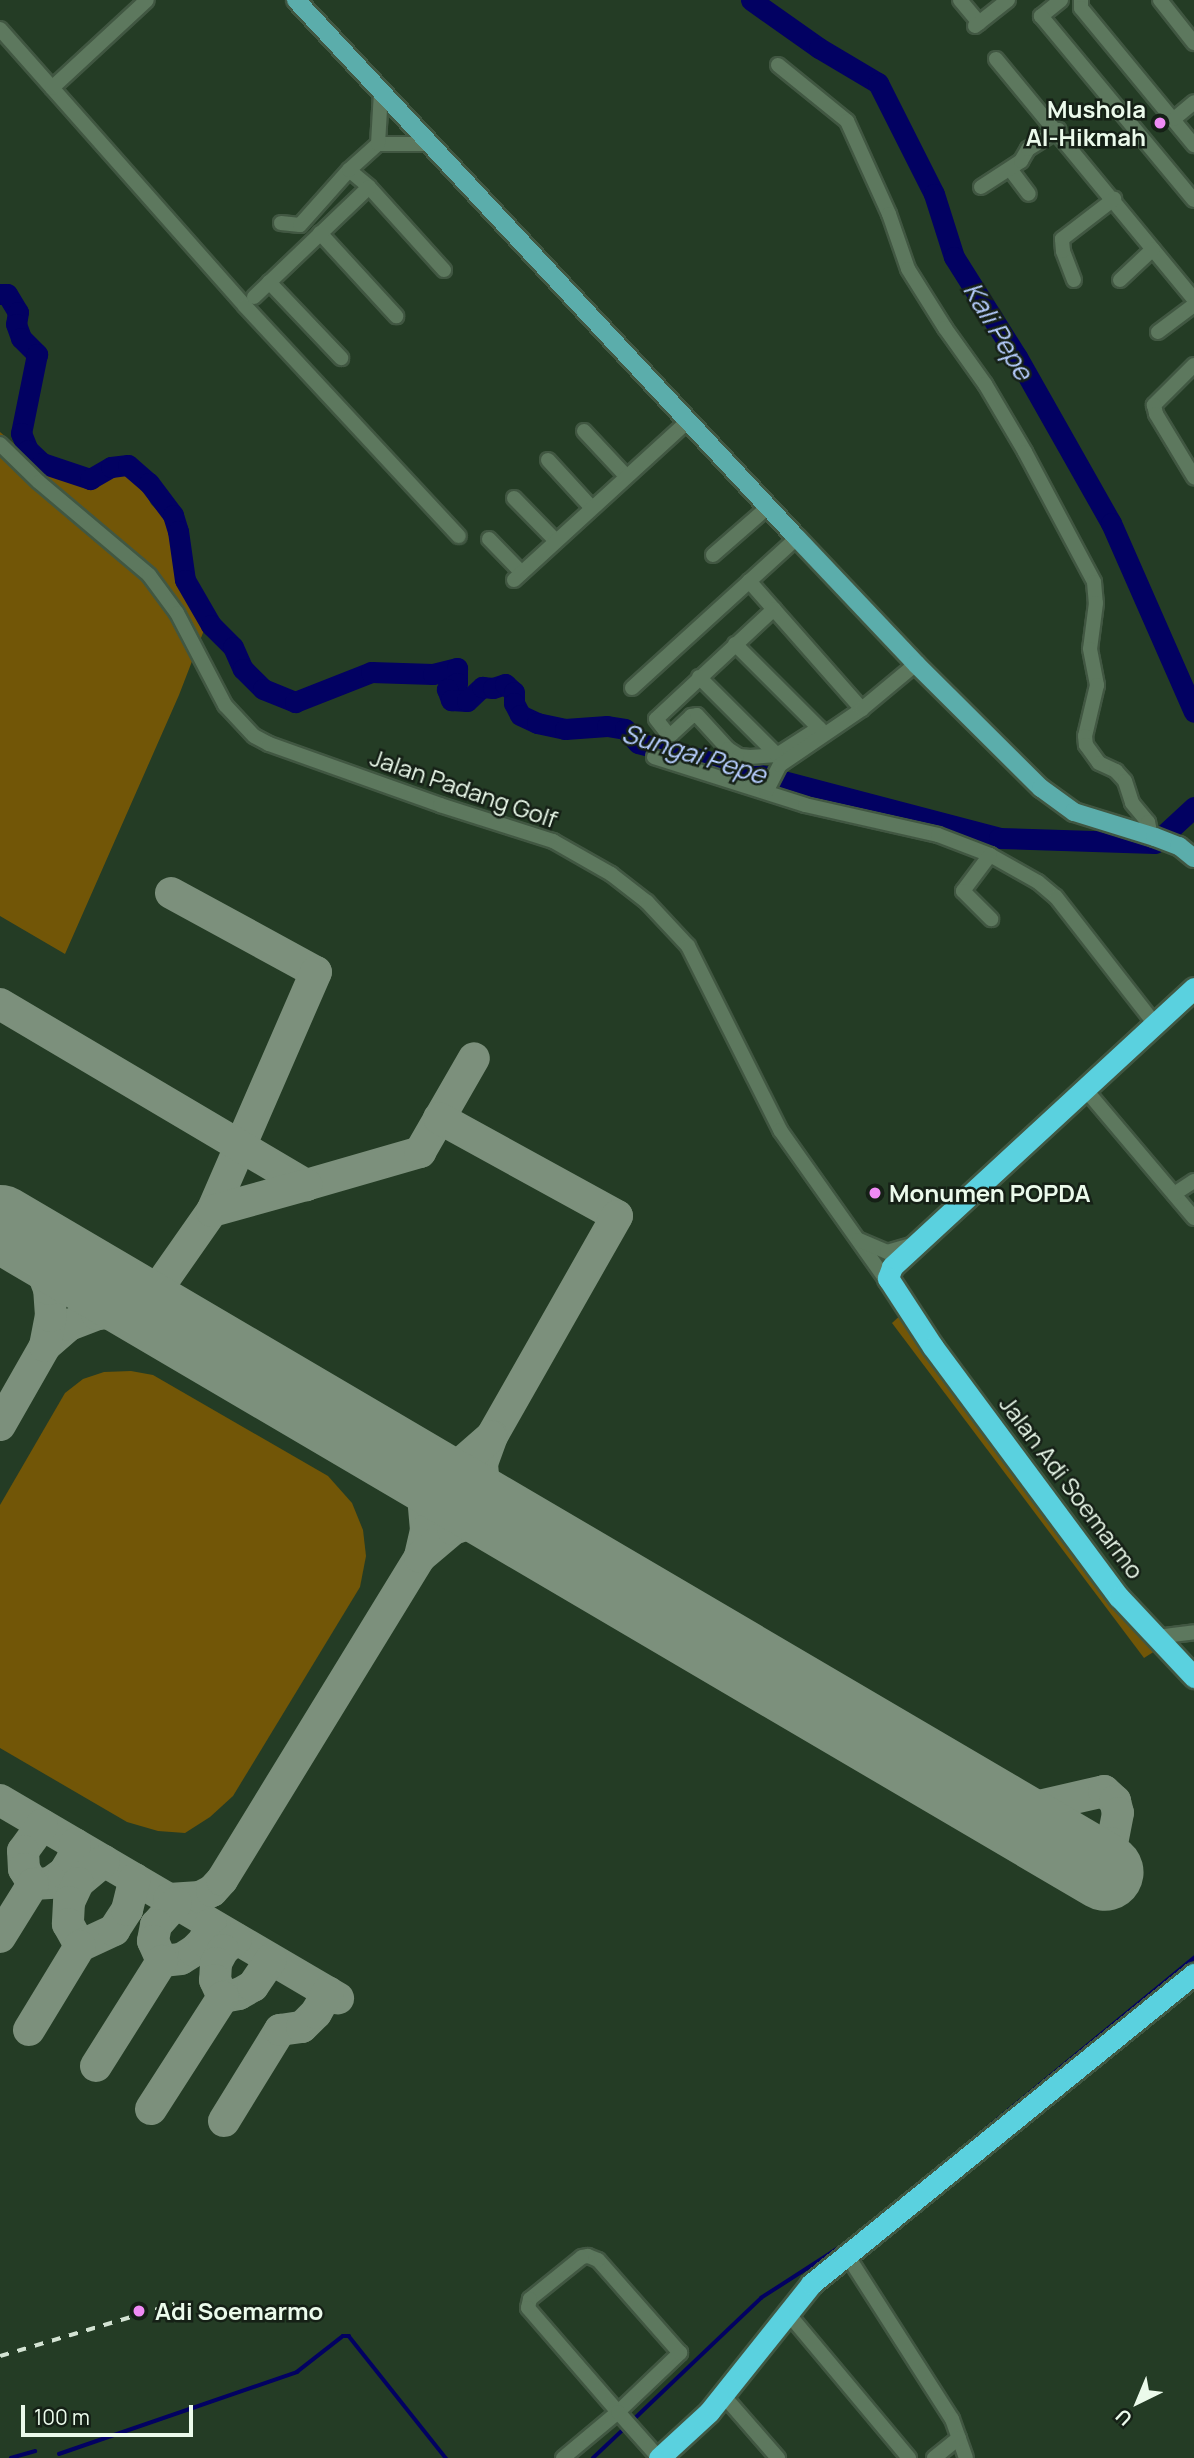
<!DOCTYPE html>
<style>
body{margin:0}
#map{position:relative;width:1194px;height:2458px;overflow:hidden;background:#243c25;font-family:Manrope,sans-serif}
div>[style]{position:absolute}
.green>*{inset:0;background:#725607}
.stream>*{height:3.5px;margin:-1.75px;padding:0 1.75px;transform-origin:1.75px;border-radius:1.75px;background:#020162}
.river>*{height:21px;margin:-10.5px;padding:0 10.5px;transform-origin:10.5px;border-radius:10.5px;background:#020162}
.taxiway>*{height:32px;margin:-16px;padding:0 16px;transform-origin:16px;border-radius:16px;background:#7c907c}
.runway>*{height:77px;margin:-38.5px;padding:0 38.5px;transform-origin:38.5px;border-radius:38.5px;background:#7c907c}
.roads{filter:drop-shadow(2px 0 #415742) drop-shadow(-2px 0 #415742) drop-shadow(0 2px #415742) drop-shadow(0 -2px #415742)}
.minor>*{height:14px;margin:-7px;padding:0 7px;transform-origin:7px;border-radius:7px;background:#5d785e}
.major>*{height:18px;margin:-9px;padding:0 9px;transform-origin:9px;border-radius:9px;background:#5badab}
.highway>*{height:21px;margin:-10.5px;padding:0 10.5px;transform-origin:10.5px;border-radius:10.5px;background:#5ad1df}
.rail>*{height:3.5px;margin-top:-1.75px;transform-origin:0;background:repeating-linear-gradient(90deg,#d3e3d3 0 9px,transparent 0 18px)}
.dots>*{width:19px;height:19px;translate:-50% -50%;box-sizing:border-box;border:4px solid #152016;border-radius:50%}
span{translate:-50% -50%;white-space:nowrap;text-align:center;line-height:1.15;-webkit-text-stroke:5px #152016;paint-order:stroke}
.poi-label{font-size:24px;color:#ebfaeb;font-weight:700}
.right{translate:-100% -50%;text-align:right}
.left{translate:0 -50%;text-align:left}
.street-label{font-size:24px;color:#ebfaeb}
.water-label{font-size:26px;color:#b7ceff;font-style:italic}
.north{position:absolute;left:1103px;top:2367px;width:70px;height:70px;-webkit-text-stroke:5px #152016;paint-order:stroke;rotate:223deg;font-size:19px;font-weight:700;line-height:28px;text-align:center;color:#ebfaeb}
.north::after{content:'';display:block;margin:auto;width:24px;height:32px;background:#ebfaeb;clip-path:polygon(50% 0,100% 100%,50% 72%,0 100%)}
.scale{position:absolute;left:21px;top:2405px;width:172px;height:32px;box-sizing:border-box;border:4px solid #ebfaeb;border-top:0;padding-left:9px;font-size:21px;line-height:24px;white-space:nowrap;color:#ebfaeb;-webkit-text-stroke:5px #152016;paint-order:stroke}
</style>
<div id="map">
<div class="green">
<div style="clip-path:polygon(0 432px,45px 470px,64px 462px,74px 474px,87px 475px,116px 464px,140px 482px,151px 504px,164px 517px,204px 594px,192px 603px,206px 625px,179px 695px,65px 954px,0 916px)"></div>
<div style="clip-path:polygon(903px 1313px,1155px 1651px,1144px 1658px,892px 1323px)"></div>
<div style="clip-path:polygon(131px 1371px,153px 1375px,328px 1476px,352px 1503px,363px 1530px,366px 1556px,360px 1587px,233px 1796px,210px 1817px,185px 1833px,158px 1831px,127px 1822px,0 1748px,0 1505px,65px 1393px,83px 1379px,104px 1372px)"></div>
</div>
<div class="stream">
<div style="left:920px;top:2183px;width:355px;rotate:-39.4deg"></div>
<div style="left:632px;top:2421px;width:178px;rotate:-43.6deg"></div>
<div style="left:761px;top:2298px;width:94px;rotate:-32.8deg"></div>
<div style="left:59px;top:2454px;width:252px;rotate:-19deg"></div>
<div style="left:297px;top:2372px;width:58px;rotate:-38deg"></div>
<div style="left:343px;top:2336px;width:6px"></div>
<div style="left:349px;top:2336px;width:156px;rotate:51.5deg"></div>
<div style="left:11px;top:2458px;width:25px;rotate:-16deg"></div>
<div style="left:593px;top:2458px;width:47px;rotate:-43.3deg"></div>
</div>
<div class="river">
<div style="left:751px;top:0;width:83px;rotate:35.2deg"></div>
<div style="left:819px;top:48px;width:69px;rotate:30.7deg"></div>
<div style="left:878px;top:83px;width:124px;rotate:63.2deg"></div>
<div style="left:934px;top:194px;width:66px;rotate:72.4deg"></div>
<div style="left:954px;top:257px;width:118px;rotate:57.8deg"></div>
<div style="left:1017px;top:357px;width:191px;rotate:60.5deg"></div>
<div style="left:1111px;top:523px;width:206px;rotate:66.3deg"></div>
<div style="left:0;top:294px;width:7px"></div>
<div style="left:7px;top:294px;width:21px;rotate:59deg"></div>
<div style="left:18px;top:312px;width:12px;rotate:99deg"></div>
<div style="left:16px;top:324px;width:15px;rotate:70deg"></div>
<div style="left:21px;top:338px;width:23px;rotate:45deg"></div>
<div style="left:37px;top:354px;width:81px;rotate:101.4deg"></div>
<div style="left:21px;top:433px;width:18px;rotate:68deg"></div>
<div style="left:28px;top:450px;width:19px;rotate:43deg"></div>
<div style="left:42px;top:463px;width:51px;rotate:18.4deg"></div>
<div style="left:90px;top:479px;width:24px;rotate:-30deg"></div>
<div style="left:111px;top:467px;width:17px;rotate:-7deg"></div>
<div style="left:128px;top:465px;width:28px;rotate:41deg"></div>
<div style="left:149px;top:483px;width:40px;rotate:53deg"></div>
<div style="left:173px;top:515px;width:17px;rotate:73deg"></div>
<div style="left:178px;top:531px;width:49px;rotate:81.9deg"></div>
<div style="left:185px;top:580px;width:52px;rotate:60deg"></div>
<div style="left:211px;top:625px;width:31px;rotate:45deg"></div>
<div style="left:233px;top:647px;width:24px;rotate:66deg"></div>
<div style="left:243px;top:669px;width:28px;rotate:45deg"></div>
<div style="left:263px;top:689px;width:35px;rotate:22deg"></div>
<div style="left:295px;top:702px;width:82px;rotate:-21.5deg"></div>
<div style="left:371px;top:672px;width:62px;rotate:1.8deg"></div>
<div style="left:433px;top:674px;width:25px;rotate:-14deg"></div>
<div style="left:457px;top:668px;width:15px;rotate:90deg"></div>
<div style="left:457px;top:683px;width:12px;rotate:149deg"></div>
<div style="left:447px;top:689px;width:12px;rotate:70deg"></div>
<div style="left:451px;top:700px;width:16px;rotate:4deg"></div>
<div style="left:467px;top:701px;width:21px;rotate:-43deg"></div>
<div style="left:482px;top:687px;width:11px;rotate:5deg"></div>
<div style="left:493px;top:688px;width:13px;rotate:-18deg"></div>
<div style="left:505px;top:684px;width:12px;rotate:42deg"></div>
<div style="left:514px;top:692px;width:11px;rotate:90deg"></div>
<div style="left:514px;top:703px;width:13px;rotate:63deg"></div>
<div style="left:520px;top:715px;width:19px;rotate:25deg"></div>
<div style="left:537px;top:723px;width:29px;rotate:12deg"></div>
<div style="left:565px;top:729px;width:42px;rotate:-4.1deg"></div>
<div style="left:607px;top:726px;width:18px;rotate:9deg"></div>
<div style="left:625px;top:729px;width:19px;rotate:47deg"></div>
<div style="left:638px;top:743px;width:373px;rotate:14.7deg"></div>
<div style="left:999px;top:838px;width:156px;rotate:1.8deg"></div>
<div style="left:1155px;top:843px;width:53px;rotate:-42.7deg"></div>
</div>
<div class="taxiway">
<div style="left:171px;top:893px;width:165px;rotate:28.6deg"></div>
<div style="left:316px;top:972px;width:261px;rotate:113.5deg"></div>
<div style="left:0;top:1004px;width:356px;rotate:30.6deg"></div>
<div style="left:306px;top:1185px;width:119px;rotate:-16.1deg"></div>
<div style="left:420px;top:1152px;width:108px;rotate:-60.1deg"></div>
<div style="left:439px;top:1118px;width:203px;rotate:28.8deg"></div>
<div style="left:617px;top:1216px;width:253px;rotate:119.6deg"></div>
<div style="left:492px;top:1436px;width:30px;rotate:110deg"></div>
<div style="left:482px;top:1464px;width:32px;rotate:85deg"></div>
<div style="left:485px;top:1496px;width:32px;rotate:49deg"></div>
<div style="left:144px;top:1308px;width:118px;rotate:-55deg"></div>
<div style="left:212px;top:1211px;width:98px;rotate:-15.5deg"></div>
<div style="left:45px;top:1346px;width:32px;rotate:-41deg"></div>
<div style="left:69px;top:1325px;width:30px;rotate:-21deg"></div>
<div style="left:97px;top:1314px;width:27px;rotate:-4deg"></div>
<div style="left:124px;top:1312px;width:44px;rotate:11.8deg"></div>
<div style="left:0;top:1425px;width:91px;rotate:-60.3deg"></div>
<div style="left:45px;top:1346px;width:31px;rotate:-79deg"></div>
<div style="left:51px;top:1316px;width:27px;rotate:-94deg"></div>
<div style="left:49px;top:1289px;width:30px;rotate:-111deg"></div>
<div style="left:38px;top:1261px;width:36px;rotate:-128deg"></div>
<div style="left:400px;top:1458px;width:44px;rotate:58.8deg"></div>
<div style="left:423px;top:1496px;width:34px;rotate:85deg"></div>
<div style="left:426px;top:1530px;width:28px;rotate:103deg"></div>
<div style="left:400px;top:1458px;width:42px;rotate:18deg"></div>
<div style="left:440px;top:1471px;width:21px;rotate:-19deg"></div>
<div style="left:460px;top:1464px;width:41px;rotate:-41.1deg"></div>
<div style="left:0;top:1800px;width:392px;rotate:30.4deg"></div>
<div style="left:993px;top:1806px;width:21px;rotate:11deg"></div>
<div style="left:1014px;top:1810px;width:16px;rotate:-7deg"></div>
<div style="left:1030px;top:1808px;width:76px;rotate:-12.9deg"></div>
<div style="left:1104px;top:1791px;width:15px;rotate:42deg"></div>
<div style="left:1115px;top:1801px;width:12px;rotate:76deg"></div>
<div style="left:1118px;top:1813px;width:31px;rotate:101deg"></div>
<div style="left:1112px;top:1843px;width:30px;rotate:138deg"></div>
<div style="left:1090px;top:1863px;width:16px;rotate:165deg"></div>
<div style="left:1075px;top:1867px;width:15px;rotate:-176deg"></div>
<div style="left:1060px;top:1866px;width:16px;rotate:-158deg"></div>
<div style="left:1045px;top:1860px;width:16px;rotate:-142deg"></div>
<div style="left:1032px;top:1850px;width:34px;rotate:-118deg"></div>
<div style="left:42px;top:1825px;width:32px;rotate:126deg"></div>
<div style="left:23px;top:1851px;width:18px;rotate:87deg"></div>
<div style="left:24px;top:1869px;width:17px;rotate:59deg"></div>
<div style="left:33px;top:1884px;width:17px;rotate:-3deg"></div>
<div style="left:50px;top:1883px;width:17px;rotate:-36deg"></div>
<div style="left:64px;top:1873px;width:17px;rotate:-59deg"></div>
<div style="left:73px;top:1858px;width:14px;rotate:-82deg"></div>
<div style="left:104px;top:1861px;width:34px;rotate:140deg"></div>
<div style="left:78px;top:1883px;width:21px;rotate:115deg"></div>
<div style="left:69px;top:1902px;width:22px;rotate:93deg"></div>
<div style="left:68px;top:1924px;width:25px;rotate:61deg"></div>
<div style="left:80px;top:1946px;width:38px;rotate:-25deg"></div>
<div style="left:114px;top:1930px;width:24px;rotate:-57deg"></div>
<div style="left:127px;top:1910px;width:32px;rotate:-76deg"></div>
<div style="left:169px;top:1899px;width:31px;rotate:-4deg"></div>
<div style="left:200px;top:1897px;width:13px;rotate:-27deg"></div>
<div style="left:212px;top:1891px;width:15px;rotate:-48deg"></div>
<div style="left:222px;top:1880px;width:379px;rotate:-58.5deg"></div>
<div style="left:420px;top:1557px;width:43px;rotate:-40.3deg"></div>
<div style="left:453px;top:1529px;width:19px;rotate:-18deg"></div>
<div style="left:471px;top:1523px;width:35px;rotate:-5deg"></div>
<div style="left:176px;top:1903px;width:30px;rotate:132deg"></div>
<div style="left:156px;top:1925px;width:16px;rotate:101deg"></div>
<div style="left:153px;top:1941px;width:22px;rotate:66deg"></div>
<div style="left:162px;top:1961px;width:19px;rotate:-6deg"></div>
<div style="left:181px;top:1959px;width:15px;rotate:-32deg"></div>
<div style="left:194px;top:1951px;width:14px;rotate:-45deg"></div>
<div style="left:204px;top:1941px;width:18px;rotate:-68deg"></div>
<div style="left:0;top:1937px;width:62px;rotate:-58.1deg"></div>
<div style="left:236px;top:1939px;width:17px;rotate:140deg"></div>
<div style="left:223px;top:1950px;width:15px;rotate:118deg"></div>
<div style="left:216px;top:1963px;width:17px;rotate:93deg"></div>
<div style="left:215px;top:1980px;width:19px;rotate:65deg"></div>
<div style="left:223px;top:1997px;width:16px;rotate:-11deg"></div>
<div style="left:239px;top:1994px;width:16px;rotate:-30deg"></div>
<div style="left:253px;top:1986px;width:32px;rotate:-56deg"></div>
<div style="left:29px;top:2030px;width:98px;rotate:-58.7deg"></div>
<div style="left:96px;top:2066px;width:124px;rotate:-57.8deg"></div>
<div style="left:151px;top:2109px;width:133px;rotate:-57.3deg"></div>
<div style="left:224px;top:2121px;width:107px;rotate:-58.4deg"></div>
<div style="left:280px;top:2030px;width:22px;rotate:-8deg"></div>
<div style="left:302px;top:2027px;width:20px;rotate:-45deg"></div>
<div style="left:316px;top:2013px;width:24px;rotate:-60deg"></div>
</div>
<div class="runway">
<div style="left:0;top:1223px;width:1281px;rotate:30.43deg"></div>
</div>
<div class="roads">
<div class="minor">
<div style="left:960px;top:0;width:30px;rotate:50deg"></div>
<div style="left:1061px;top:0;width:26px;rotate:141deg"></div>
<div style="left:1041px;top:16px;width:239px;rotate:50.3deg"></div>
<div style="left:1081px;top:0;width:8px;rotate:90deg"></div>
<div style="left:1081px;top:8px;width:178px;rotate:50.5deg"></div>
<div style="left:1160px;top:0;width:55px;rotate:51.7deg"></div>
<div style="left:975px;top:26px;width:42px;rotate:-38.2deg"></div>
<div style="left:0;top:29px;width:370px;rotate:48.5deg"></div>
<div style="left:245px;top:306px;width:314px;rotate:47.1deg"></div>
<div style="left:996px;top:59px;width:311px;rotate:50.5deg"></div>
<div style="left:778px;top:65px;width:89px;rotate:39.1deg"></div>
<div style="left:847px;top:121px;width:102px;rotate:65.7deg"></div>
<div style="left:889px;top:214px;width:58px;rotate:70.9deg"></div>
<div style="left:908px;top:269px;width:70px;rotate:57.9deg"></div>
<div style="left:945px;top:328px;width:69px;rotate:54.5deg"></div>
<div style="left:985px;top:384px;width:79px;rotate:59.5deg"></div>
<div style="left:1025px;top:452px;width:147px;rotate:62deg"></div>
<div style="left:1094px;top:582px;width:21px;rotate:85deg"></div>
<div style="left:1096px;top:603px;width:46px;rotate:97.4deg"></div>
<div style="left:1090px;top:649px;width:37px;rotate:79deg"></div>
<div style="left:1097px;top:685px;width:52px;rotate:103.2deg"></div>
<div style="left:1085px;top:736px;width:9px;rotate:84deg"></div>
<div style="left:1086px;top:745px;width:22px;rotate:54deg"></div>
<div style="left:1099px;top:763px;width:19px;rotate:25deg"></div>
<div style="left:1116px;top:771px;width:13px;rotate:48deg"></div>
<div style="left:1125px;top:781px;width:23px;rotate:72deg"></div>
<div style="left:1132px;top:803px;width:25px;rotate:50deg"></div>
<div style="left:1148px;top:822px;width:14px;rotate:78deg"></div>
<div style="left:52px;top:88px;width:129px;rotate:-42.8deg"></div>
<div style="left:1174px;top:119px;width:26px;rotate:-40deg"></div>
<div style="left:378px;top:144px;width:53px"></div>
<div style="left:1010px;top:169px;width:31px;rotate:53deg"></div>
<div style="left:349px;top:170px;width:26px;rotate:40deg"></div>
<div style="left:369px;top:187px;width:112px;rotate:47.9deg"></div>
<div style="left:981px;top:187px;width:48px;rotate:-33deg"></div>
<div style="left:1021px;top:161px;width:14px;rotate:-60deg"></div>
<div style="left:1028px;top:149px;width:36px;rotate:-32deg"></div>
<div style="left:281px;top:223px;width:19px;rotate:6deg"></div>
<div style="left:300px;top:225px;width:74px;rotate:-48.3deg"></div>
<div style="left:349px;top:170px;width:39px;rotate:-42deg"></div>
<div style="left:378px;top:144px;width:52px;rotate:-86.7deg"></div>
<div style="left:320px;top:233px;width:113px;rotate:47.5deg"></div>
<div style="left:1074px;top:280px;width:31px;rotate:-111deg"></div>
<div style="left:1063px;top:251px;width:12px;rotate:-95deg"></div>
<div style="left:1062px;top:239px;width:66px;rotate:-37.6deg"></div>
<div style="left:1120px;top:280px;width:45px;rotate:-43.2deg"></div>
<div style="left:269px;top:282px;width:105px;rotate:46.5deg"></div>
<div style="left:254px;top:297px;width:159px;rotate:-43.7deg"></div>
<div style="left:1158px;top:332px;width:45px;rotate:-36.9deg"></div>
<div style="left:1194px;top:365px;width:57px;rotate:135deg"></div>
<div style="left:1154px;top:405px;width:9px;rotate:77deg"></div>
<div style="left:1156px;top:414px;width:74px;rotate:58.9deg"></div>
<div style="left:584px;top:431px;width:62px;rotate:47deg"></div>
<div style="left:0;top:444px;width:54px;rotate:44.3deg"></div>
<div style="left:39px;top:482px;width:144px;rotate:40.2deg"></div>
<div style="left:149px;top:575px;width:47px;rotate:53.6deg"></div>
<div style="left:177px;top:613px;width:104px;rotate:62.4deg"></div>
<div style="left:225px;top:705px;width:42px;rotate:46.9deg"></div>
<div style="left:254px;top:736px;width:17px;rotate:28deg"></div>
<div style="left:269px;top:744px;width:182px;rotate:19.6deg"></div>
<div style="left:440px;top:805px;width:119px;rotate:17.7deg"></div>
<div style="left:553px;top:841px;width:67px;rotate:29.6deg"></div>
<div style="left:611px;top:874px;width:46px;rotate:37.9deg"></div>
<div style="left:647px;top:902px;width:60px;rotate:47deg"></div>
<div style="left:688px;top:946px;width:206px;rotate:63.4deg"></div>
<div style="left:780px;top:1130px;width:189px;rotate:54.7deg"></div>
<div style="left:548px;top:460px;width:65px;rotate:47.5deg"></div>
<div style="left:514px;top:498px;width:59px;rotate:45.7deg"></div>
<div style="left:489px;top:539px;width:47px;rotate:45.9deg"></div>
<div style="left:713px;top:555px;width:73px;rotate:-41.1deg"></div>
<div style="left:514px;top:580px;width:237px;rotate:-42.4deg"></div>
<div style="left:749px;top:581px;width:171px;rotate:48.6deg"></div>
<div style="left:774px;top:609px;width:161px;rotate:137deg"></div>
<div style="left:656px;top:719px;width:18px;rotate:52deg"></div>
<div style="left:667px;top:733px;width:5px;rotate:11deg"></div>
<div style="left:672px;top:734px;width:26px;rotate:-43deg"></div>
<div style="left:691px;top:716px;width:6px;rotate:-9deg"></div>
<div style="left:697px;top:715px;width:46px;rotate:47.6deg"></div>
<div style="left:728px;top:749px;width:13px;rotate:32deg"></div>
<div style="left:739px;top:756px;width:11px;rotate:5deg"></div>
<div style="left:750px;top:757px;width:27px;rotate:-4deg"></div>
<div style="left:777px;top:755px;width:50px;rotate:-32.7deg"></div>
<div style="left:735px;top:644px;width:127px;rotate:45deg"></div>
<div style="left:699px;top:677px;width:110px;rotate:45deg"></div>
<div style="left:632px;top:688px;width:223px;rotate:-42.3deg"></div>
<div style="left:654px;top:757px;width:158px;rotate:17.6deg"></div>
<div style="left:805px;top:805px;width:136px;rotate:12.7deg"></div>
<div style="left:938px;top:835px;width:56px;rotate:21deg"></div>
<div style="left:990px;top:855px;width:55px;rotate:29.4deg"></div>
<div style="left:1038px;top:882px;width:23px;rotate:40deg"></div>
<div style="left:1056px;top:897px;width:161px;rotate:52.1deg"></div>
<div style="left:766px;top:792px;width:30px;rotate:-63deg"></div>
<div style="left:780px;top:765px;width:99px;rotate:-34.3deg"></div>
<div style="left:862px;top:709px;width:70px;rotate:-39.8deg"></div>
<div style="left:990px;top:855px;width:45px;rotate:126.9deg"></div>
<div style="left:963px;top:891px;width:40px;rotate:45deg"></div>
<div style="left:1085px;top:1089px;width:169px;rotate:49.8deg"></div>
<div style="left:1174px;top:1194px;width:24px;rotate:-33deg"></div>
<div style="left:859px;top:1240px;width:30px;rotate:23deg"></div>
<div style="left:887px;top:1252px;width:26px;rotate:-16deg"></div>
<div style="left:1156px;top:1637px;width:38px;rotate:-7deg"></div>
<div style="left:847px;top:2255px;width:195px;rotate:57.4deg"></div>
<div style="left:952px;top:2419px;width:41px;rotate:70.3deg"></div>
<div style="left:786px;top:2311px;width:192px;rotate:50.1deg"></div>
<div style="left:723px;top:2395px;width:84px;rotate:48.9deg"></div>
<div style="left:563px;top:2458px;width:72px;rotate:-39.9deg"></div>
<div style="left:618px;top:2412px;width:86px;rotate:-43.6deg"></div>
<div style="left:680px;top:2353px;width:124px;rotate:-131.4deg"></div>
<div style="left:598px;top:2260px;width:11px;rotate:-158deg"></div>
<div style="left:588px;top:2256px;width:6px;rotate:171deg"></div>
<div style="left:582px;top:2257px;width:67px;rotate:141.1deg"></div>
<div style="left:530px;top:2299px;width:9px;rotate:103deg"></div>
<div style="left:528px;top:2308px;width:138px;rotate:49.1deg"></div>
<div style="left:618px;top:2412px;width:62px;rotate:48.3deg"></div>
<div style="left:934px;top:2458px;width:32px;rotate:-39deg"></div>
</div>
<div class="major">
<div style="left:296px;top:0;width:735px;rotate:47.04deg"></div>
<div style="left:797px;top:538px;width:173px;rotate:46.6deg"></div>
<div style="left:916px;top:664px;width:176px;rotate:44.8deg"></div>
<div style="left:1041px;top:788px;width:41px;rotate:36deg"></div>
<div style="left:1074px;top:812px;width:85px;rotate:17.2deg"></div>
<div style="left:1155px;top:837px;width:26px;rotate:21deg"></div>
<div style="left:1179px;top:846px;width:19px;rotate:39deg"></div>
</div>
<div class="highway">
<div style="left:1194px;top:988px;width:411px;rotate:137.3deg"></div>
<div style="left:892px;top:1267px;width:12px;rotate:110deg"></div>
<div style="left:888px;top:1278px;width:82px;rotate:56.9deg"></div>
<div style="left:933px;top:1347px;width:312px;rotate:53.4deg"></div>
<div style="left:1119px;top:1597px;width:110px;rotate:46.8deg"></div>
<div style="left:659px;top:2458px;width:68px;rotate:-42.6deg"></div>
<div style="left:709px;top:2412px;width:164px;rotate:-51.4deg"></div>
<div style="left:811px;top:2284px;width:493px;rotate:-39deg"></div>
</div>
</div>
<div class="rail">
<div style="left:0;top:2356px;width:182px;rotate:-16.6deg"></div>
</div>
<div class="dots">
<div style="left:1160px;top:123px;background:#f08bf5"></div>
<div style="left:875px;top:1193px;background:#f08bf5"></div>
<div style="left:139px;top:2311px;background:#f08bf5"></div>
</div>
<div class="poi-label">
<span class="right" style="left:1146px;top:123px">Mushola<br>Al-Hikmah</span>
<span class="left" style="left:889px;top:1193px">Monumen POPDA</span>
<span class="left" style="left:155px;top:2311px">Adi Soemarmo</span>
</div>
<div class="street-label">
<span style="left:464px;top:788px;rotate:19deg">Jalan Padang Golf</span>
<span style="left:1072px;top:1487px;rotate:53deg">Jalan Adi Soemarmo</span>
</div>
<div class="water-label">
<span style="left:998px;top:331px;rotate:59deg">Kali Pepe</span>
<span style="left:694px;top:754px;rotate:17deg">Sungai Pepe</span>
</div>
<div class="north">U</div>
<div class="scale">100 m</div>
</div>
